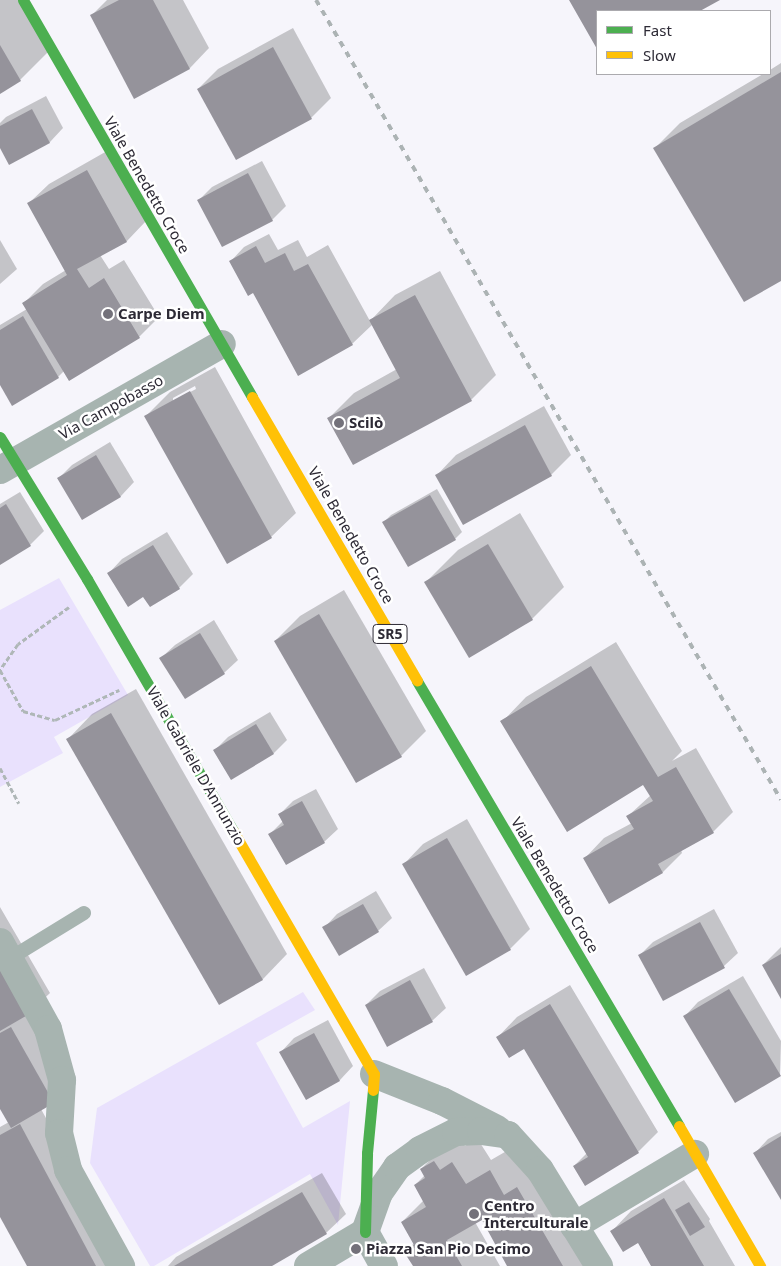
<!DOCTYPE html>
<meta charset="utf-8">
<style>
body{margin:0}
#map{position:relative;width:781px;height:1266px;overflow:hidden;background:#f6f5fb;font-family:"Noto Sans",sans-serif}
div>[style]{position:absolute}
.green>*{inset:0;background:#e9e1fd}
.shadow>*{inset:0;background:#0003}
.building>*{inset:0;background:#95939b}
.path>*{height:3px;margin-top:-1.5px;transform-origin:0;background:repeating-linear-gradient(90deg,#afb7b7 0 5px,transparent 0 7.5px)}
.lane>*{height:14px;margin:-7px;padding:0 7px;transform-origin:7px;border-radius:7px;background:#a7b4b0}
.street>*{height:28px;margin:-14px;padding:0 14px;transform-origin:14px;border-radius:14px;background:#a7b4b0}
.fast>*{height:11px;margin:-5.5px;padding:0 5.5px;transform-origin:5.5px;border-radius:5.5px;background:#4caf50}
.slow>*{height:11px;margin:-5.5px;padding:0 5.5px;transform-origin:5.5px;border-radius:5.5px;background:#ffc107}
.rail>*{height:4px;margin-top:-2px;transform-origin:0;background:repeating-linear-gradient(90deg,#acb3b4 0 6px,transparent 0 12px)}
.dots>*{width:14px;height:14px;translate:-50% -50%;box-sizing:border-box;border:2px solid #fff;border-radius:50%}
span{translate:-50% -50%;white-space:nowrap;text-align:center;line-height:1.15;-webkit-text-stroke:5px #fff;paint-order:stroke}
.shield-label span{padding:1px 4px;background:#fff;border:1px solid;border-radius:4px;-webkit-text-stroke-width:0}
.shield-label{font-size:14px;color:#2d2a35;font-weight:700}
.street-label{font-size:15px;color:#2d2a35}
.poi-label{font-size:15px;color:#2d2a35;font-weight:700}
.left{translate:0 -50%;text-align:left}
.legend{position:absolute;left:596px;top:10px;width:175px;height:65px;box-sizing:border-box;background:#fff;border:1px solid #abaaae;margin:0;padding:6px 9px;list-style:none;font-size:15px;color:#2d2a35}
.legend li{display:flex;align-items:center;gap:10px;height:25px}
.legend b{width:25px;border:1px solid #abaaae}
</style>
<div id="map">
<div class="green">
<div style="clip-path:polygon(59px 578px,128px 695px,54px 737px,63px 753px,0 787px,0 610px)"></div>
<div style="clip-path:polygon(303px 992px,315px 1010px,256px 1043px,303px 1128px,350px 1101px,338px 1225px,310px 1174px,154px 1266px,150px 1266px,90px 1163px,97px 1108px)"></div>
</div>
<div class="shadow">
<div style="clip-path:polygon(0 0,24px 0,52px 48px,20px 80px,0 92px)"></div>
<div style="clip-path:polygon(107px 0,183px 0,209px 48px,190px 68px,135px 97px,91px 16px)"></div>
<div style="clip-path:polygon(570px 0,717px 0,698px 11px,597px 11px,597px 46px)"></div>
<div style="clip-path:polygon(293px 28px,331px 98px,311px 118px,198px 89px,218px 69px)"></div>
<div style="clip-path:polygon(781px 63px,781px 279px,655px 148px,680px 123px,763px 74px,770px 74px,770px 70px)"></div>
<div style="clip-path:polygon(46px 96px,63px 128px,50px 142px,9px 164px,0 146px,0 123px,6px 117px)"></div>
<div style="clip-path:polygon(107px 151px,146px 221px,127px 241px,100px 255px,109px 269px,124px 260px,159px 317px,139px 337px,64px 371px,58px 377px,0 383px,0 325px,27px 309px,23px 304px,43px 284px,66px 270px,29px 203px,49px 184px)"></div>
<div style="clip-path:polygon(262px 161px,286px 206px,272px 220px,199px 200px,212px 187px)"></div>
<div style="clip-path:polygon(269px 234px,278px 250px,298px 240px,307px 257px,328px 245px,370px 321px,395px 295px,440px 271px,496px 375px,471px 400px,329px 418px,354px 393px,397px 369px,373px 324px,352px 344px,255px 294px,231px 261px,244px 247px)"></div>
<div style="clip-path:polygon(0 240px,17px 269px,0 284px)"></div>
<div style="clip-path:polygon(evenodd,215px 367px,296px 513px,271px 537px,146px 416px,170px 392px,215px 367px,195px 386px,196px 389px,173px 401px,173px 398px,195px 386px)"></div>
<div style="clip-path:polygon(544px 406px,571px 455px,551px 475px,437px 475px,456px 455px)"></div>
<div style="clip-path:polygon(110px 442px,134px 482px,121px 496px,82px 518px,59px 478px,72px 465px)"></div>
<div style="clip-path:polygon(437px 489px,462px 532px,455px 539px,384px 522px,391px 515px)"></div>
<div style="clip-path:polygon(20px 492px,44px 531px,30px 545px,0 563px,0 504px)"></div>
<div style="clip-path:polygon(520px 513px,564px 587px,532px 619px,426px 582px,458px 550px)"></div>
<div style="clip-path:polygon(167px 532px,193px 574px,179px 588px,144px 596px,109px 573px,122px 559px)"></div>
<div style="clip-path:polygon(344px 590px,426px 731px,401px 756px,275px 641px,300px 616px)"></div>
<div style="clip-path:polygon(214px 620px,238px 660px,224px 673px,161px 658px,175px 645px)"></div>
<div style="clip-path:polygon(616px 642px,682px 751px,672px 761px,696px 748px,733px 812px,713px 832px,681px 850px,682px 853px,663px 872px,610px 902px,585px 858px,604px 838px,632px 823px,628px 816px,651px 795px,644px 784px,502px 722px,526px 697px)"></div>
<div style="clip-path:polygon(136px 689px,287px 954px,263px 979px,219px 1003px,68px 739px,92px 714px)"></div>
<div style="clip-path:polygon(270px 712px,287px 740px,274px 753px,231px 779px,214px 751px,228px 737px)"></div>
<div style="clip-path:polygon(316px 789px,338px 829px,324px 842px,270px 834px,283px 821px,280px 814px,293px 801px)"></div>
<div style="clip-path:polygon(467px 819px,530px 929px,510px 949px,404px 864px,423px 844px)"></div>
<div style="clip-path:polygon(376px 891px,392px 918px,378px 931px,324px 928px,337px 914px)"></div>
<div style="clip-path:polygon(0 907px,50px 993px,32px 1010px,73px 1082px,41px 1109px,127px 1266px,28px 1266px,0 1214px,0 1127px,9px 1122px,0 1106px)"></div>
<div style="clip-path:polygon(714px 909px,738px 953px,724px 966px,640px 955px,653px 942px)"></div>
<div style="clip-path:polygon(781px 947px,781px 996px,763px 965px)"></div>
<div style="clip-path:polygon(424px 968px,446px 1008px,432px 1021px,366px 1005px,380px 991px)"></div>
<div style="clip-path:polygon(743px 976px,781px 1041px,780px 1075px,685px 1016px,698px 1002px)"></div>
<div style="clip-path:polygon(570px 985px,658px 1132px,638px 1152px,574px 1166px,587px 1153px,524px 1047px,498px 1037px,517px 1017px)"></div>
<div style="clip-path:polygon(328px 1020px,353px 1066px,340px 1080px,307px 1098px,281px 1052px,294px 1038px)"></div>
<div style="clip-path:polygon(781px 1132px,781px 1198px,755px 1153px,768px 1139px)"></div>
<div style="clip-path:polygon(459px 1137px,465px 1146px,477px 1138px,491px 1160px,515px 1146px,602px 1266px,509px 1266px,482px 1218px,475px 1222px,500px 1266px,414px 1266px,406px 1252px,414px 1243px,402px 1222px,424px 1200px,415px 1185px,425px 1175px,421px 1169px,446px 1144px)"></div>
<div style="clip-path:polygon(322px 1173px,346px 1214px,326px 1233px,270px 1266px,168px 1266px,176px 1257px)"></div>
<div style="clip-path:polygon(684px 1180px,710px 1219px,709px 1221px,735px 1266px,653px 1266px,638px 1241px,612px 1231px,631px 1211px)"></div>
</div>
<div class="building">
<div style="clip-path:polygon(119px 0,153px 0,190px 69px,134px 99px,90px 15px)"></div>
<div style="clip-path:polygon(569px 0,720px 0,700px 11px,597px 11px,597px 49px)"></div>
<div style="clip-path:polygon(0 45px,21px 81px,0 94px)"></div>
<div style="clip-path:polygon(273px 47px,312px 119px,236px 160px,197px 89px)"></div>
<div style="clip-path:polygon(781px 72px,781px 281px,744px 302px,653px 148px)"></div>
<div style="clip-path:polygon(32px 109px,50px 143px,9px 165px,0 148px,0 126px)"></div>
<div style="clip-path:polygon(87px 170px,127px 242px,77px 269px,89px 288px,104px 278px,140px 338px,69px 381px,22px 303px,67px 275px,27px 203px)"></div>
<div style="clip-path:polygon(248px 173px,273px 221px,222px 247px,197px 200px)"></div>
<div style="clip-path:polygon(256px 246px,265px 263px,285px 253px,294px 271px,308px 264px,353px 345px,298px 376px,253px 293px,248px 296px,229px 261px)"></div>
<div style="clip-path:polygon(415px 295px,472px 401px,353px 465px,327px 418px,400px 378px,369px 320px)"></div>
<div style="clip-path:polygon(23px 316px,59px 378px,12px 406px,0 385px,0 330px)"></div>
<div style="clip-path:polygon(190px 391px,272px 538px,227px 564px,144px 416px)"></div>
<div style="clip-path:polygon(525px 425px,552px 476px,463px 525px,435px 475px)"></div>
<div style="clip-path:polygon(96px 455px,121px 497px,82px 520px,57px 478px)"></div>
<div style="clip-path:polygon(430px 495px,456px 540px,408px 567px,382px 522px)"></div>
<div style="clip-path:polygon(6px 504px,31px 546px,0 565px,0 508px)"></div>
<div style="clip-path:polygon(488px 544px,533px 620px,469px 658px,424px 582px)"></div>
<div style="clip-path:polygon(153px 545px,180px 589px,150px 607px,143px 597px,128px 607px,107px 573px)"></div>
<div style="clip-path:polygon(319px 614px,402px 757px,356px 783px,274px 641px)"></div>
<div style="clip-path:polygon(200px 633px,225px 674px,185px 699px,159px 658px)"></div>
<div style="clip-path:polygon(591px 666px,658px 777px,676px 767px,714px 833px,658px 864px,663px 873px,609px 904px,583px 858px,634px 829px,626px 816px,653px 801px,643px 785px,567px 832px,500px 721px)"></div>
<div style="clip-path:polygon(111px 713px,263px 980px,219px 1005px,66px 739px)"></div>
<div style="clip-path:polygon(256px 724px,274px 754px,231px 780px,213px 750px)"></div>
<div style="clip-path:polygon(302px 801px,325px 843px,286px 865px,268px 834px,284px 825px,278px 814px)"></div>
<div style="clip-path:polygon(447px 838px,511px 950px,466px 976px,402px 864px)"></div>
<div style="clip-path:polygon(363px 904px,379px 932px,339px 956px,322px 927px)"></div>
<div style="clip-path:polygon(700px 922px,725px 968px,663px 1001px,638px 955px)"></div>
<div style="clip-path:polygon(781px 954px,781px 999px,762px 965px)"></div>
<div style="clip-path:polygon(0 960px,31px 1013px,0 1031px)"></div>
<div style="clip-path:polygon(410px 980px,433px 1022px,387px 1047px,365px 1005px)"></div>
<div style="clip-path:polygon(729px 989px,781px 1076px,735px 1103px,683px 1016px)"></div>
<div style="clip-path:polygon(550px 1004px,639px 1153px,585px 1186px,573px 1166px,588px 1157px,524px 1049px,509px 1058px,496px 1037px)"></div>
<div style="clip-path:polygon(11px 1027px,54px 1103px,11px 1128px,0 1109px,0 1033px)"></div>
<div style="clip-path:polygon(314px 1033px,340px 1081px,306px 1100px,279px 1052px)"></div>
<div style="clip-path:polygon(20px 1124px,96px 1266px,27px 1266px,0 1217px,0 1135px)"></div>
<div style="clip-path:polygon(781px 1136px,781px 1200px,753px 1153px)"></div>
<div style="clip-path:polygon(434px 1161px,440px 1170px,452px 1162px,466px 1184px,490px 1170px,504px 1195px,517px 1187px,563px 1266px,507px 1266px,482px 1220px,447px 1240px,462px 1266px,413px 1266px,404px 1252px,414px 1245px,401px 1222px,426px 1207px,414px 1185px,425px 1178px,420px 1169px)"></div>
<div style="clip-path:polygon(302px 1192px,327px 1234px,272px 1266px,174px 1266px)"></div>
<div style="clip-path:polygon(664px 1198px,704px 1266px,651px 1266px,638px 1243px,623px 1252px,610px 1231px)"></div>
<div style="clip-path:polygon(689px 1202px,705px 1227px,690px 1236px,675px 1210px)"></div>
</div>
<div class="path">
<div style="left:69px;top:607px;width:63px;rotate:144deg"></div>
<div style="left:18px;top:644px;width:32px;rotate:125deg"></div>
<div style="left:0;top:670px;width:47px;rotate:60.7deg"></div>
<div style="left:23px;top:711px;width:33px;rotate:16deg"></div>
<div style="left:55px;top:720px;width:71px;rotate:-25.1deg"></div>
<div style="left:0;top:768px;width:40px;rotate:62deg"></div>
</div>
<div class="lane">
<div style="left:9px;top:959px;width:88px;rotate:-31.5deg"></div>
</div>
<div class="street">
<div style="left:0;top:470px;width:255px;rotate:-29.6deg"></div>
<div style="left:0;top:942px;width:99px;rotate:61.1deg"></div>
<div style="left:48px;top:1029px;width:53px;rotate:74.6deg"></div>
<div style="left:62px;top:1080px;width:53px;rotate:93.2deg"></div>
<div style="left:59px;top:1133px;width:38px;rotate:76deg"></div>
<div style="left:68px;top:1170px;width:110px;rotate:61.1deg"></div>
<div style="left:374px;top:1074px;width:73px;rotate:21.7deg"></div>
<div style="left:442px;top:1101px;width:62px;rotate:27deg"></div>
<div style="left:574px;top:1226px;width:141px;rotate:-30.8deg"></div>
<div style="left:365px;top:1232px;width:39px;rotate:61deg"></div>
<div style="left:308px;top:1266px;width:66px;rotate:-30.8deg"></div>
<div style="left:365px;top:1232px;width:41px;rotate:-70.3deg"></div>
<div style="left:379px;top:1193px;width:32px;rotate:-55deg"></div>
<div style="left:397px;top:1167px;width:29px;rotate:-36deg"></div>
<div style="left:420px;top:1150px;width:40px;rotate:-26.6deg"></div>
<div style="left:456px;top:1132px;width:25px;rotate:-2deg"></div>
<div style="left:481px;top:1131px;width:27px;rotate:8deg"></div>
<div style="left:508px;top:1135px;width:47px;rotate:47.6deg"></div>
<div style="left:540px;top:1170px;width:113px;rotate:58.4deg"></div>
</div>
<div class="fast">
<div style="left:23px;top:0;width:458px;rotate:60deg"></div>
<div style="left:0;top:437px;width:167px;rotate:58.5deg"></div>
<div style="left:87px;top:579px;width:291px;rotate:59.9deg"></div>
<div style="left:417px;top:681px;width:516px;rotate:59.51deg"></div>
<div style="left:365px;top:1232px;width:79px;rotate:-88.5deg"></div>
<div style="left:367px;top:1153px;width:63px;rotate:-84.6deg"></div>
</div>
<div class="slow">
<div style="left:252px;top:397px;width:328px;rotate:59.8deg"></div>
<div style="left:233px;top:831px;width:281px;rotate:59.9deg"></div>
<div style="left:374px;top:1074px;width:16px;rotate:94deg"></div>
<div style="left:679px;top:1126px;width:162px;rotate:59.9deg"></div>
</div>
<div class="rail">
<div style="left:316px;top:0;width:925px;rotate:59.83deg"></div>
</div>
<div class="dots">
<div style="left:108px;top:314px;background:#73717a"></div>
<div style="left:339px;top:423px;background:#73717a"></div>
<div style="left:474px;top:1214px;background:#73717a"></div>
<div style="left:356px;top:1249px;background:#73717a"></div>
</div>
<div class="shield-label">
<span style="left:390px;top:634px">SR5</span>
</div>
<div class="street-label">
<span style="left:147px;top:185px;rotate:60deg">Viale Benedetto Croce</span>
<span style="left:111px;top:407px;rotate:-29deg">Via Campobasso</span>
<span style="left:351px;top:535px;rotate:60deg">Viale Benedetto Croce</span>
<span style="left:196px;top:766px;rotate:60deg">Viale Gabriele D'Annunzio</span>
<span style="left:555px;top:885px;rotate:59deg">Viale Benedetto Croce</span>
</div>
<div class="poi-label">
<span class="left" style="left:118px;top:314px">Carpe Diem</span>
<span class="left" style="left:349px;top:423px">Scilò</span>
<span class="left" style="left:484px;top:1214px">Centro<br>Interculturale</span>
<span class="left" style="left:366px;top:1249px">Piazza San Pio Decimo</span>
</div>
<ul class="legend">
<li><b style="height:6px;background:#4caf50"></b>Fast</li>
<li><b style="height:6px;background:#ffc107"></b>Slow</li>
</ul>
</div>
